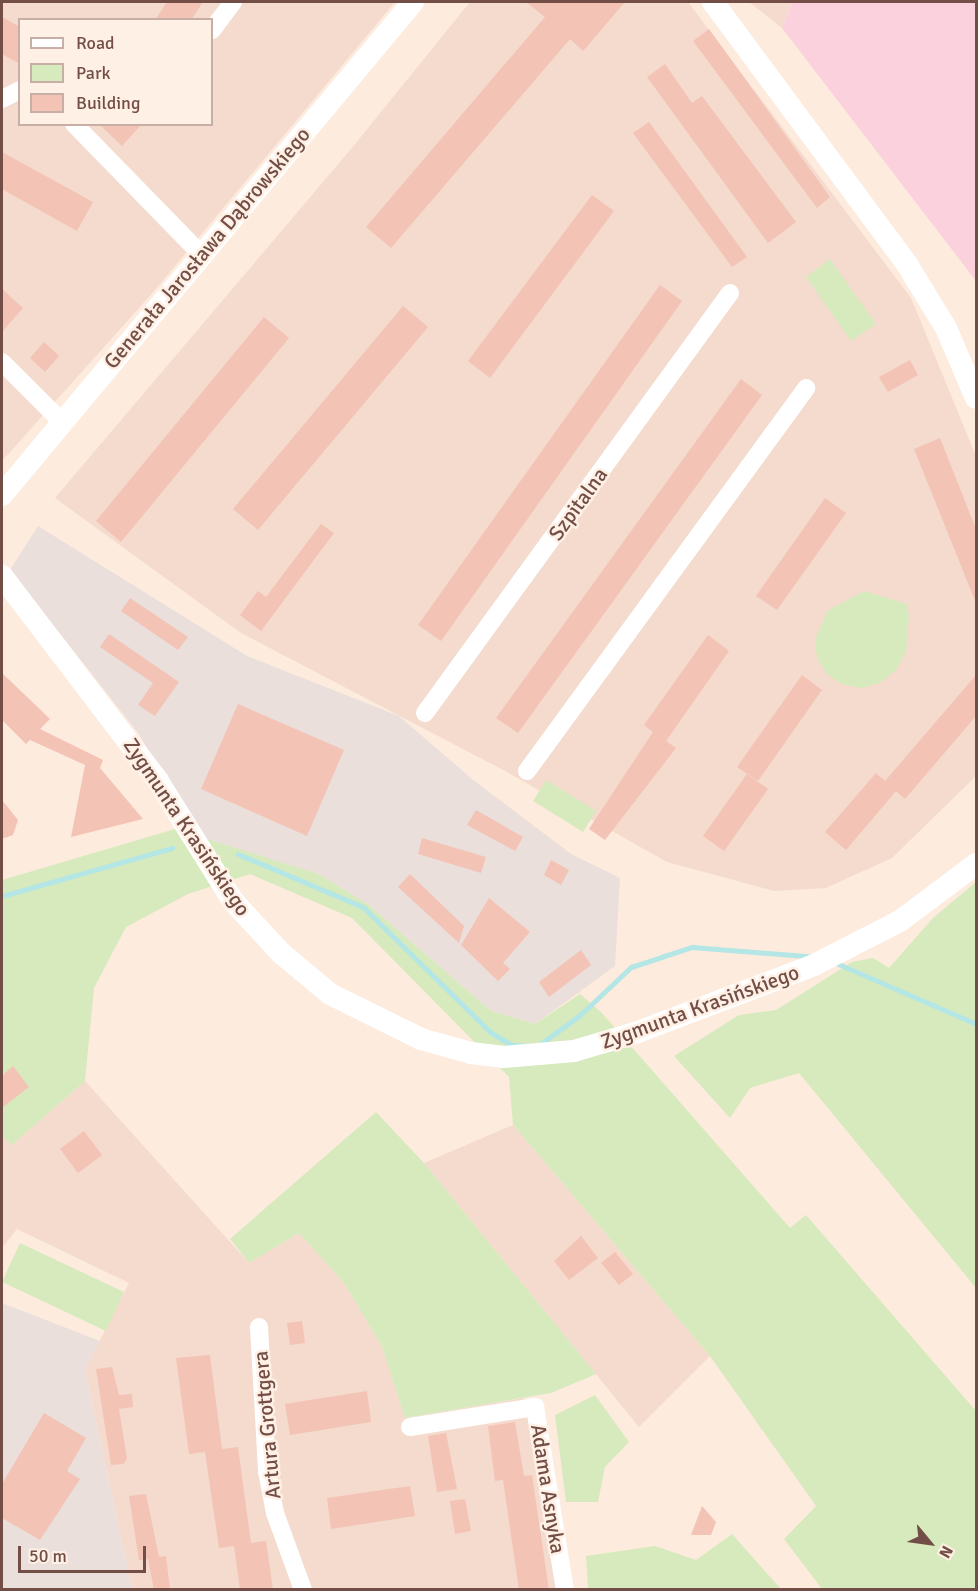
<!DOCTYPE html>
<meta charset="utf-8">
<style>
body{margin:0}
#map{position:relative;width:978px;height:1591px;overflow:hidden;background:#fdebde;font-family:Signika,sans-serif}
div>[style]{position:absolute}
.residential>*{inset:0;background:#f4dbcd}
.industrial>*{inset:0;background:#eadfdb}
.medical>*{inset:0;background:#fbd1de}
.green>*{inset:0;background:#d7eabd}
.stream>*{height:5px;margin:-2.5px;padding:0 2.5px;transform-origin:2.5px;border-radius:2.5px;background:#b3e6e4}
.building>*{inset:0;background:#f3c3b5}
.minor>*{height:18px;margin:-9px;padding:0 9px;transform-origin:9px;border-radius:9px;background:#fff}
.tertiary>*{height:22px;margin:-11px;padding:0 11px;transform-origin:11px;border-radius:11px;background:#fff}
span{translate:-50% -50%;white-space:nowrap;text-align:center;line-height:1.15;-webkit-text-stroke:5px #fff0e5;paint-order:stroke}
.street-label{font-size:21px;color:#734e46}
.frame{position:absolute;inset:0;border:3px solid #734e46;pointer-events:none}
.legend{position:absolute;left:18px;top:18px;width:195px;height:108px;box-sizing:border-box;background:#fff0e5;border:2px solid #c7afa5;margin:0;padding:8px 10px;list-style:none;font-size:18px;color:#734e46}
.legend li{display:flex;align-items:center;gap:12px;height:30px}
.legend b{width:30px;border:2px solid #c7afa5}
.north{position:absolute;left:900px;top:1513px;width:60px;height:60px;-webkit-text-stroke:4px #fff0e5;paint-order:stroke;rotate:119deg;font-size:16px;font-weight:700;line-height:24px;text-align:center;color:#734e46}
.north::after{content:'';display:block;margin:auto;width:21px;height:27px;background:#734e46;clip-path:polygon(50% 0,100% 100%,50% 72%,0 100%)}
.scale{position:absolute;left:18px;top:1546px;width:128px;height:27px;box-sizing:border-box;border:3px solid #734e46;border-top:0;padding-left:8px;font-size:18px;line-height:21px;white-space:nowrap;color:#734e46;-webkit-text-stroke:4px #fff0e5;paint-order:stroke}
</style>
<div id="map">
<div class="residential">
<div style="clip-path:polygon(evenodd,2px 2px,395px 2px,155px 290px,2px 461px,2px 2px,20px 20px,212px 20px,212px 124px,20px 124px,20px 20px)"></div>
<div style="clip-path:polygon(470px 2px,688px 2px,911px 298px,976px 456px,976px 776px,892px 858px,826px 888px,774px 891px,667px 862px,505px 771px,241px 633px,55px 498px,351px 149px)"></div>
<div style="clip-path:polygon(749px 2px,793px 2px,782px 28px)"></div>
<div style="clip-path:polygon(85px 1081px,249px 1263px,299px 1233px,344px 1283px,382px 1347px,405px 1418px,524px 1398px,557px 1589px,132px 1589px,85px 1370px,129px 1283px,17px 1229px,2px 1248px,2px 1136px,12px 1145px)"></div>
<div style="clip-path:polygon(513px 1125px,710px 1356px,639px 1427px,424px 1163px)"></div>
</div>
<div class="industrial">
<div style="clip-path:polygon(38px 526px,247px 656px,399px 716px,472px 779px,571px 854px,620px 878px,615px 966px,535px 1024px,491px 1011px,369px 905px,319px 874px,196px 837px,139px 734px,10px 570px)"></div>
<div style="clip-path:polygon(2px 1303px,100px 1341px,85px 1370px,132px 1589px,2px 1589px)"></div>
</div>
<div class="medical">
<div style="clip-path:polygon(793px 2px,976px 2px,976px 281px,782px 28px)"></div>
</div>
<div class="green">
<div style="clip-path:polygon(830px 259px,876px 324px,851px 341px,806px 277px)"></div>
<div style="clip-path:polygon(864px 591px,907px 604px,909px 615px,906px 652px,896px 670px,880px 683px,861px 688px,841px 684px,826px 673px,817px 658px,815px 640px,827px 611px)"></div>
<div style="clip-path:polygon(546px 780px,596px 811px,583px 832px,533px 801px)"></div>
<div style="clip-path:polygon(175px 829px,319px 874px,369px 905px,491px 1011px,535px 1024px,580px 994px,602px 1013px,790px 1228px,806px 1215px,976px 1411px,976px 1589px,822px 1589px,784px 1539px,816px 1506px,710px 1356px,513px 1125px,509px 1077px,352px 918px,250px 874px,188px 894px,126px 927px,94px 988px,85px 1081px,12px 1145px,2px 1136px,2px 880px)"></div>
<div style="clip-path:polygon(976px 882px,976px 1288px,799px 1073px,750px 1088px,730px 1118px,674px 1056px,739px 1015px,776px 1010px,852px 962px,873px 958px,889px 968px,933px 918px)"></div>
<div style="clip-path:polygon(376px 1112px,424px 1163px,596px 1374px,551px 1393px,405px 1418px,382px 1347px,344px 1283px,299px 1233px,249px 1263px,230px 1239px)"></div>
<div style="clip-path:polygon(20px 1243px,124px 1292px,106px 1331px,2px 1282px)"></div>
<div style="clip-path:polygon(595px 1395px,629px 1442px,605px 1467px,598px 1502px,566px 1502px,555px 1415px)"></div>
<div style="clip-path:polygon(732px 1534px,781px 1589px,588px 1589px,586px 1556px,655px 1546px,696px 1560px)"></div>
</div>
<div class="stream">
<div style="left:238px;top:854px;width:136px;rotate:23deg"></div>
<div style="left:363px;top:907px;width:178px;rotate:44.5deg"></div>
<div style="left:490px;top:1032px;width:26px;rotate:31deg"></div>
<div style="left:512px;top:1045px;width:9px"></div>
<div style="left:2px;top:896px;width:177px;rotate:-15.8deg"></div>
<div style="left:836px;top:963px;width:153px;rotate:23.5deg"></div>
<div style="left:539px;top:1045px;width:51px;rotate:-36.2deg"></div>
<div style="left:580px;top:1015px;width:70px;rotate:-43.3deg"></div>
<div style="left:631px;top:967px;width:32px;rotate:-18deg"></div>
<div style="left:661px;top:957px;width:33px;rotate:-18deg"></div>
<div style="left:692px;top:947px;width:123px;rotate:4.6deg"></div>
</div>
<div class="building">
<div style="clip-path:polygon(167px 2px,203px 2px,191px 20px,155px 20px)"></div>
<div style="clip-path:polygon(526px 2px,625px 2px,583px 51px,570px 39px,391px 248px,366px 227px,545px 17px)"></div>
<div style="clip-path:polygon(2px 17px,20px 27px,20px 64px,2px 54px)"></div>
<div style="clip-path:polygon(709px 29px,830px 197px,817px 208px,693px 41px)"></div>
<div style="clip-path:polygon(665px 64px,692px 103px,702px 96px,796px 222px,768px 243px,647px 77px)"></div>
<div style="clip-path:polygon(649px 122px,747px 257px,732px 267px,633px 133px)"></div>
<div style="clip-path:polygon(99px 124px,142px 124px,122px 146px)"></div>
<div style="clip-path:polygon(2px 152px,93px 202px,77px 231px,2px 189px)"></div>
<div style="clip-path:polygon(592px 195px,614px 211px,490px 378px,468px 361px)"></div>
<div style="clip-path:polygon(660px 285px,682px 301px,441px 641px,418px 625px)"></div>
<div style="clip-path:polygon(2px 289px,23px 308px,2px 332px)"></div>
<div style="clip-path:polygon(403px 306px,428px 327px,258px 530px,233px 509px)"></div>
<div style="clip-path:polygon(264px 317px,289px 338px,121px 542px,96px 521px)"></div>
<div style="clip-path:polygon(44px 342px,59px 356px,45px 372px,30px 358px)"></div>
<div style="clip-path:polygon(910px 360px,918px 375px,888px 392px,879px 377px)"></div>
<div style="clip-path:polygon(741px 379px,762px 395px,518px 733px,496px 718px)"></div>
<div style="clip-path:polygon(940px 438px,976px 529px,976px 603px,914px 449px)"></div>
<div style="clip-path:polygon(825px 498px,846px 513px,777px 610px,756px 596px)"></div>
<div style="clip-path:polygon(321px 524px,334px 533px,261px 631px,240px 615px,258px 591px,266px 597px)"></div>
<div style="clip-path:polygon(130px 598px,188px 637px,178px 650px,121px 611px)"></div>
<div style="clip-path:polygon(109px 634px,179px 682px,155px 716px,138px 705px,153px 683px,100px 647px)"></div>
<div style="clip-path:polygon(708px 635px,729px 651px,666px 741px,676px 748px,605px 840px,589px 829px,653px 732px,644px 725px)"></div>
<div style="clip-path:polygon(2px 673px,50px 719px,40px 729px,103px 760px,100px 768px,143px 819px,71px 837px,85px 765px,30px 740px,26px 744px,2px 720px)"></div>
<div style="clip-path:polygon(802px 675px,822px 690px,758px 781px,737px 767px)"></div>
<div style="clip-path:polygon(976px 675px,976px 716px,905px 799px,896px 791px,846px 850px,825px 832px,876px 773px,885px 781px)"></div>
<div style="clip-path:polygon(238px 704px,344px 750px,307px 836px,201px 789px)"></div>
<div style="clip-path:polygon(747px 774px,768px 789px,724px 851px,703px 836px)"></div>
<div style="clip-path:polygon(2px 800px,18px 820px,13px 835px,2px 839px)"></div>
<div style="clip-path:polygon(476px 810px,523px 837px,515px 851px,467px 825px)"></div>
<div style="clip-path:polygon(422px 838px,486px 857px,481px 873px,418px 854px)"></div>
<div style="clip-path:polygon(551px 860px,569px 870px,561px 885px,544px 875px)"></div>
<div style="clip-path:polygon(410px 874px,464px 926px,459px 943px,398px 887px)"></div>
<div style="clip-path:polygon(489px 898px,530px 932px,503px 963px,510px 969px,498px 981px,461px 945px)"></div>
<div style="clip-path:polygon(581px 950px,591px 965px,549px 997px,539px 982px)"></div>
<div style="clip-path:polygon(13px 1066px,29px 1087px,2px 1108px,2px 1076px)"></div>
<div style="clip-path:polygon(84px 1131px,102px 1155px,78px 1173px,60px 1149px)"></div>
<div style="clip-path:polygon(581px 1236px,598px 1258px,569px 1280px,554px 1261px)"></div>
<div style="clip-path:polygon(615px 1252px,633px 1274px,619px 1285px,601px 1263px)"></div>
<div style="clip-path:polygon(302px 1321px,305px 1343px,290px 1345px,287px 1323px)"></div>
<div style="clip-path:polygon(210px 1355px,222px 1449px,238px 1447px,251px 1543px,266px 1541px,273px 1590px,240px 1590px,234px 1546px,219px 1548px,205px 1452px,189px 1454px,176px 1358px)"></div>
<div style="clip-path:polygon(112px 1367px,119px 1395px,132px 1394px,133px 1407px,119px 1409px,127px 1459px,123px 1464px,111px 1465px,96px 1369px)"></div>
<div style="clip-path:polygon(367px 1391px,371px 1422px,290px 1435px,285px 1404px)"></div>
<div style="clip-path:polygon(44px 1413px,86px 1438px,67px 1471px,80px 1479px,40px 1540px,2px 1518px,2px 1484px)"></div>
<div style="clip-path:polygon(515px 1422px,524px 1476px,532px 1475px,549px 1590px,519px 1590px,503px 1480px,495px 1481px,488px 1426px)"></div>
<div style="clip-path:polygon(446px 1433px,457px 1489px,437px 1492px,428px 1436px)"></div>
<div style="clip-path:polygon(410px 1486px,415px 1516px,331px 1529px,327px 1498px)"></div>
<div style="clip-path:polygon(146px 1494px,159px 1557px,166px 1556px,170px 1590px,154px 1590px,148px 1559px,139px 1560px,129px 1496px)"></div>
<div style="clip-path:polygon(465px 1499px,471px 1531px,455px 1534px,450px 1501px)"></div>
<div style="clip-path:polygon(702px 1506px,716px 1522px,711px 1535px,691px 1535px)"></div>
</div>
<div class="minor">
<div style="left:212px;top:30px;width:35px;rotate:-53deg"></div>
<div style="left:2px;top:99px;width:20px;rotate:-27deg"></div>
<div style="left:74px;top:124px;width:182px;rotate:45.7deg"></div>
<div style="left:2px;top:362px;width:85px;rotate:45deg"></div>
<div style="left:425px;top:713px;width:519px;rotate:-54.01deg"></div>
<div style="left:527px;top:771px;width:474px;rotate:-53.9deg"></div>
<div style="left:259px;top:1327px;width:144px;rotate:86.8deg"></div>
<div style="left:267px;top:1471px;width:43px;rotate:79.2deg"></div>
<div style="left:275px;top:1513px;width:82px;rotate:70deg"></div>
<div style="left:410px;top:1427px;width:127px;rotate:-9.1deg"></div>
<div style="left:535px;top:1407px;width:185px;rotate:80.7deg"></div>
</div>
<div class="tertiary">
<div style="left:713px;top:2px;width:328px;rotate:53.5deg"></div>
<div style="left:908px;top:266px;width:73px;rotate:58.5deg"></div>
<div style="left:946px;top:328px;width:76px;rotate:66.8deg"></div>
<div style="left:2px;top:495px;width:642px;rotate:-50.18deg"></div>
<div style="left:2px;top:576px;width:258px;rotate:52.7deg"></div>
<div style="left:158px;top:781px;width:142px;rotate:58deg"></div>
<div style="left:233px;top:901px;width:71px;rotate:47.3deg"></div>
<div style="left:281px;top:953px;width:64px;rotate:39.9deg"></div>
<div style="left:330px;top:994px;width:102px;rotate:26.3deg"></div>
<div style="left:421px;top:1039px;width:52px;rotate:15.6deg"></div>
<div style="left:471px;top:1053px;width:33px;rotate:7deg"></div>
<div style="left:504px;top:1057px;width:70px;rotate:-4.9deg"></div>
<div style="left:574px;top:1051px;width:67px;rotate:-16.5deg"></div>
<div style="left:638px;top:1032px;width:188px;rotate:-20.8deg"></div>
<div style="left:814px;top:965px;width:97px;rotate:-27.1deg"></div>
<div style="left:900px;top:921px;width:95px;rotate:-36.9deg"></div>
</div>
<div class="street-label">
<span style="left:207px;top:248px;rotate:-50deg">Generała Jarosława Dąbrowskiego</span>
<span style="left:578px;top:504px;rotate:-54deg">Szpitalna</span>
<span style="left:187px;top:827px;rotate:56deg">Zygmunta Krasińskiego</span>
<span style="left:700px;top:1007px;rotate:-20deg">Zygmunta Krasińskiego</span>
<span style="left:267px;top:1425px;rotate:-95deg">Artura Grottgera</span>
<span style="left:548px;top:1489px;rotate:81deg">Adama Asnyka</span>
</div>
<div class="frame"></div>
<ul class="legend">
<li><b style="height:8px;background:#fff"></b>Road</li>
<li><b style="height:16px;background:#d7eabd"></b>Park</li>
<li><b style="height:16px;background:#f3c3b5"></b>Building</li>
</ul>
<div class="north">N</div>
<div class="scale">50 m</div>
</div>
